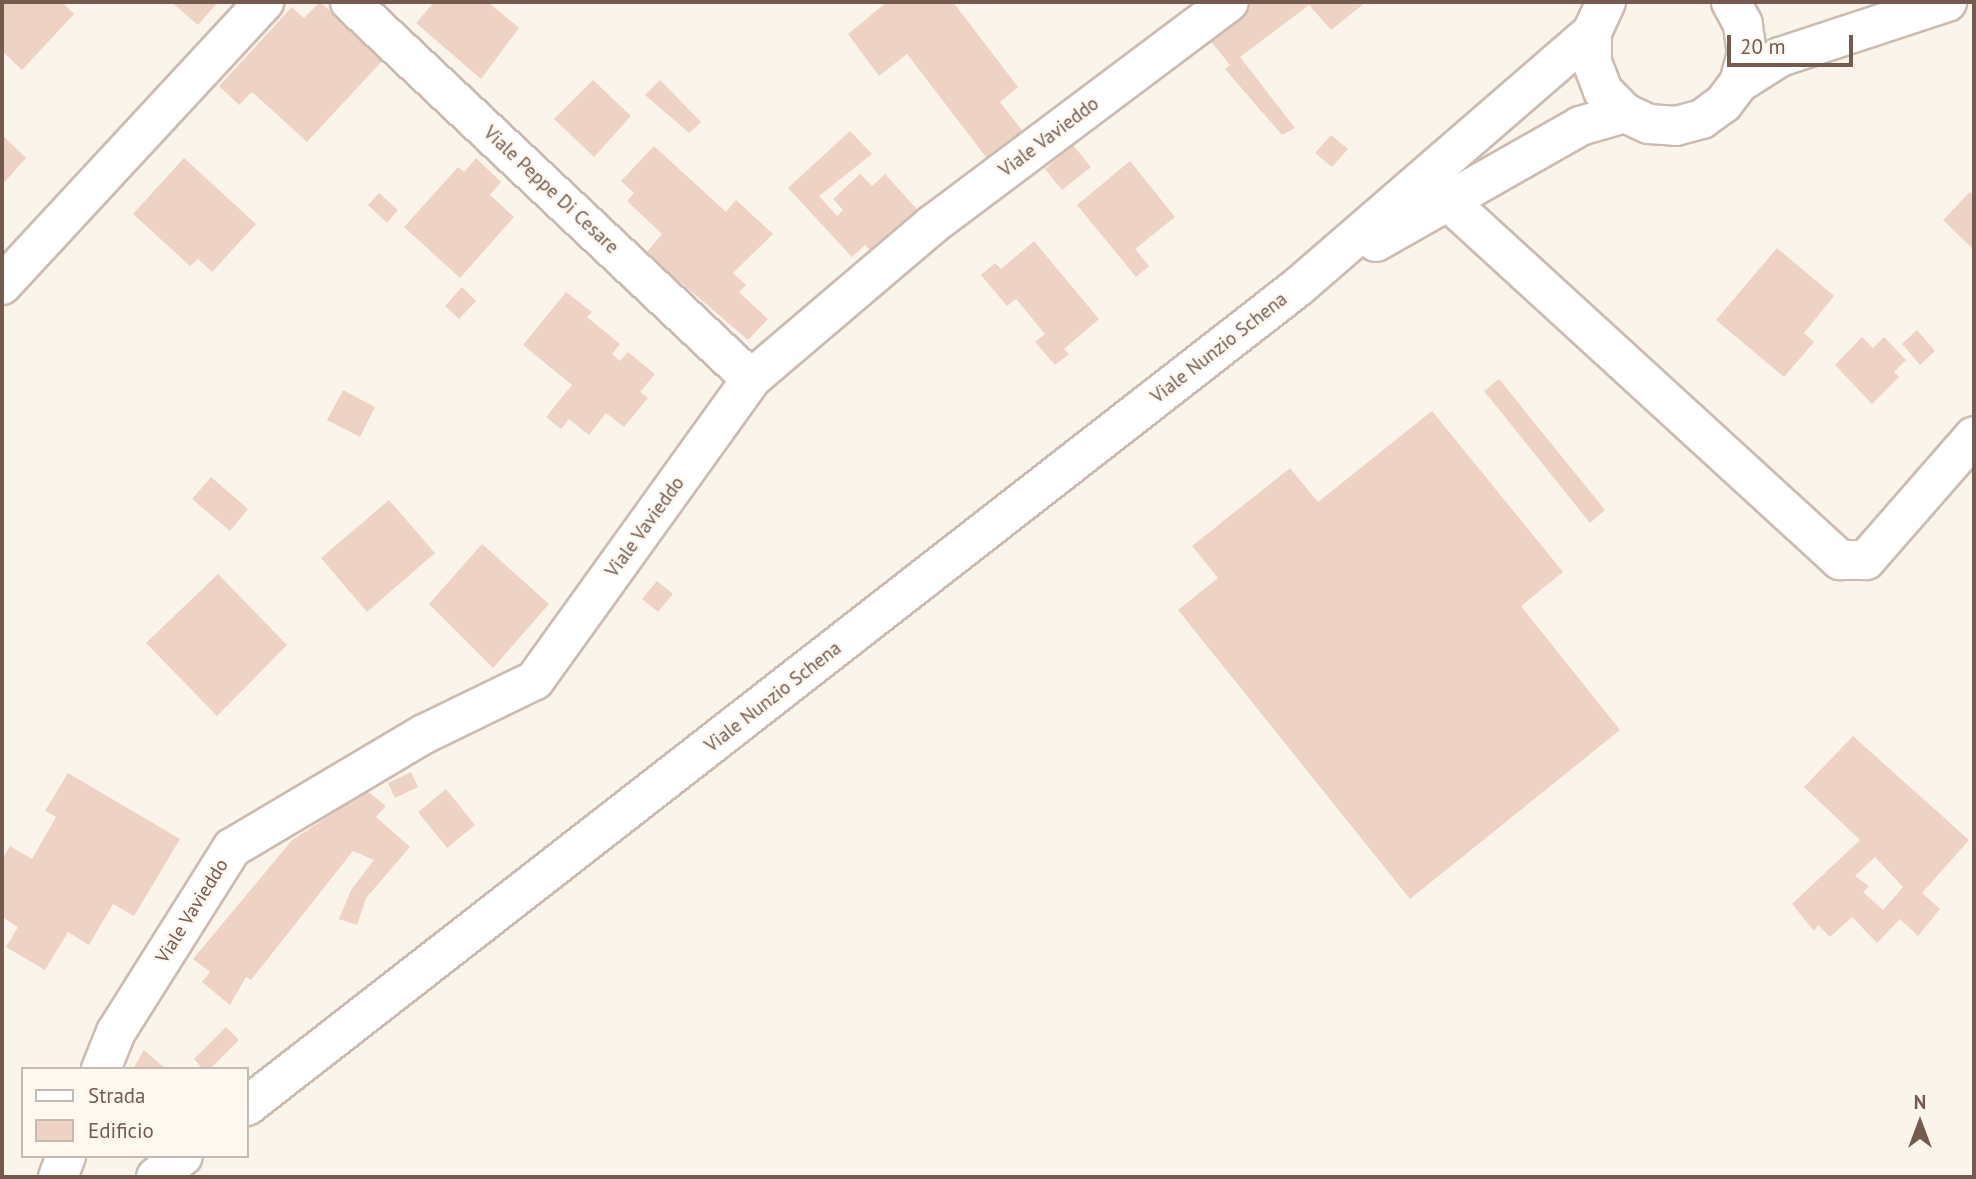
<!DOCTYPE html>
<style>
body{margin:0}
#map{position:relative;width:1976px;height:1179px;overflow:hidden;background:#fbf4ea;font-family:"PT Sans",sans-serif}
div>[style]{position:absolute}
.building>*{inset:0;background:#eed3c4}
.roads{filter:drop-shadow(2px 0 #ccbbb1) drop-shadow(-2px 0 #ccbbb1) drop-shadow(0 2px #ccbbb1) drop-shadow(0 -2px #ccbbb1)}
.minor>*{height:38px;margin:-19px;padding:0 19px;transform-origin:19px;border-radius:19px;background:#fff}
.tertiary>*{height:38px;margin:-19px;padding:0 19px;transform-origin:19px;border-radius:19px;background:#fff}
span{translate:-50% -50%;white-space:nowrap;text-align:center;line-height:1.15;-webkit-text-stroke:5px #fef8f1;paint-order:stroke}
.street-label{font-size:19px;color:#745a4f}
.frame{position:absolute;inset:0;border:4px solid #745a4f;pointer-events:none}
.legend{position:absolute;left:21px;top:1067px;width:228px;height:91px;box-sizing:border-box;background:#fef8f1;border:2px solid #c7b9b0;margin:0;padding:9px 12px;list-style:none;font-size:21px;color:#745a4f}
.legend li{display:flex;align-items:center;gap:14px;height:35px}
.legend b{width:35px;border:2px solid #c7b9b0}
.north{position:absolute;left:1885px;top:1088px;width:70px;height:70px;-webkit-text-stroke:5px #fef8f1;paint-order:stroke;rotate:0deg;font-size:19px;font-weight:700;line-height:28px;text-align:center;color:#745a4f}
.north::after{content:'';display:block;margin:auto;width:24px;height:32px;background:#745a4f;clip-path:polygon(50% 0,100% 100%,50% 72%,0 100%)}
.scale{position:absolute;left:1727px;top:35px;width:126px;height:32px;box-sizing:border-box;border:4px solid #745a4f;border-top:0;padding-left:9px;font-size:21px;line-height:24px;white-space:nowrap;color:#745a4f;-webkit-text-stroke:5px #fef8f1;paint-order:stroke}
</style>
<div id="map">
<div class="building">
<div style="clip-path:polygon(2px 2px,62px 2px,74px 14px,22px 70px,2px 51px)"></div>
<div style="clip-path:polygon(171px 2px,218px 2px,198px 25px)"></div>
<div style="clip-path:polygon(320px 2px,384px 59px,307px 142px,252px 92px,239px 105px,219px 86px,292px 7px,304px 18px)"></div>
<div style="clip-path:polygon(434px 2px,488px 2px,519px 28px,481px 79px,416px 23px)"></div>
<div style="clip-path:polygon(887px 2px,953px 2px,1018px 87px,1000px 102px,1024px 133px,989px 161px,907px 54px,879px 76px,848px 34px)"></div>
<div style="clip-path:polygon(1254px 2px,1366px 2px,1331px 30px,1309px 5px,1240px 57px,1295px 128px,1282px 135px,1225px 69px,1230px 65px,1209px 39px)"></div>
<div style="clip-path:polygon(593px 80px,631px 116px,594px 157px,554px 119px)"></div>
<div style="clip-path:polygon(660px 80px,701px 122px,689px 133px,645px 95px)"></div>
<div style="clip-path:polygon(850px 131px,872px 154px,819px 196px,837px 216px,843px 210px,833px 199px,860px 174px,872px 186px,885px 174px,924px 217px,878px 259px,865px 245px,852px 257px,788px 188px)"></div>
<div style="clip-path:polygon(2px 135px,26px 158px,2px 185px)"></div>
<div style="clip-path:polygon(1331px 135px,1348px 149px,1332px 167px,1315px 153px)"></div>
<div style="clip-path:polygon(1073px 145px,1091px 167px,1062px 190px,1045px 169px)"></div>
<div style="clip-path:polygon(654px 146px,726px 212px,736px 200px,773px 234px,733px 273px,746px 285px,739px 292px,768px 319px,748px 340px,646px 253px,662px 234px,627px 201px,634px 193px,621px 181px)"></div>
<div style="clip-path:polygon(184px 158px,256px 224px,212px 272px,198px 259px,190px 266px,133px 214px)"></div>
<div style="clip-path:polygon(476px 158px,501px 182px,490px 195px,514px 217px,460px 278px,404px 227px,458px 167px,464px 172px)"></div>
<div style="clip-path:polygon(1130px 161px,1175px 217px,1135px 249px,1149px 266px,1136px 277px,1077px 205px)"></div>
<div style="clip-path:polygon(1970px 192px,1974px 196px,1974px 250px,1943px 220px)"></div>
<div style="clip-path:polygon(379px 193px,398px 210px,387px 223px,368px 205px)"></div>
<div style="clip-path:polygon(1034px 241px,1099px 319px,1064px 349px,1069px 354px,1055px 365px,1035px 342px,1045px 334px,1016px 299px,1007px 306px,981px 275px,995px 263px,1001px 269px)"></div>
<div style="clip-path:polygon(1777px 248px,1834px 296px,1804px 333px,1814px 342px,1784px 377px,1716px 320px)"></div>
<div style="clip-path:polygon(462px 287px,476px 301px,459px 319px,445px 306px)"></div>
<div style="clip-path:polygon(566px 292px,592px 312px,587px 317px,620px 344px,612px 354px,620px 361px,628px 352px,655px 374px,640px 392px,648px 398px,624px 427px,606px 413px,589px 435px,569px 419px,561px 429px,546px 417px,572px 385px,523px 345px)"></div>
<div style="clip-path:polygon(1917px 330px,1935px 351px,1920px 365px,1902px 344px)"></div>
<div style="clip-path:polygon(1862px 337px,1873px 348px,1884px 337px,1906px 360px,1894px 372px,1899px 377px,1872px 404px,1835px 365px)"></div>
<div style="clip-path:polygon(1499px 379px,1605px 510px,1590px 523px,1484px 391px)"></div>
<div style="clip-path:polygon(343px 390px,375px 407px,360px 437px,327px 420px)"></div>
<div style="clip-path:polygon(1432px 411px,1563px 572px,1521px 606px,1620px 730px,1410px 899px,1178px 610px,1218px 578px,1192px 546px,1290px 468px,1318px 502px)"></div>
<div style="clip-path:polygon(211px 477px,248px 509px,230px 531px,192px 499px)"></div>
<div style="clip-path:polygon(389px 500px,435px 553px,367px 612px,321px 558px)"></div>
<div style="clip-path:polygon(482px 544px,549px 604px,493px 668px,429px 604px)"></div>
<div style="clip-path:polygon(218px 574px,287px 645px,217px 716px,146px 643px)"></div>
<div style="clip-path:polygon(657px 581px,673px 594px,658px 612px,642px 599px)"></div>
<div style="clip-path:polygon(evenodd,1853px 736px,1969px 840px,1922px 893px,1940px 909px,1918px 936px,1900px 919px,1877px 943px,1852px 917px,1830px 937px,1818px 925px,1814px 931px,1792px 904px,1860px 840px,1804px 787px,1853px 736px,1875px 857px,1903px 887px,1883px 910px,1863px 892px,1869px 886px,1855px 876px,1875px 857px)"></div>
<div style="clip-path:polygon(411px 772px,418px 787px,395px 798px,388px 783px)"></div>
<div style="clip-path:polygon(68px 773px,180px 839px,134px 916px,113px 904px,89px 945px,68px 932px,45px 970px,6px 947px,18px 927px,2px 917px,2px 860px,10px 846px,32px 859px,56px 817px,45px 811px)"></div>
<div style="clip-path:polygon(446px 789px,475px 825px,447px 848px,418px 812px)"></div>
<div style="clip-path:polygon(367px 791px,386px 806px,376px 817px,410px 847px,366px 898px,357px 925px,339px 919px,351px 890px,374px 860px,353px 851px,251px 980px,246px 977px,230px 1005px,202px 982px,210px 972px,193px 959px,292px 840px)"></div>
<div style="clip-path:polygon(226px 1027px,239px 1040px,210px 1069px,203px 1069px,194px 1059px)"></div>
<div style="clip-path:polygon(144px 1050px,166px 1069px,133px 1069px)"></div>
</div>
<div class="roads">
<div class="minor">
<div style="left:350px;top:2px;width:550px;rotate:43.23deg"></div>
<div style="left:1448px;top:201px;width:532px;rotate:42.48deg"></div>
<div style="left:1840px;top:560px;width:26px"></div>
<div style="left:1866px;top:560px;width:164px;rotate:-48.9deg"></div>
<div style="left:2px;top:285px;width:386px;rotate:-47.2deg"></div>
<div style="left:101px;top:1069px;width:40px;rotate:-68deg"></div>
<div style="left:116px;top:1032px;width:218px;rotate:-57.8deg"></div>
<div style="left:232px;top:848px;width:223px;rotate:-30.7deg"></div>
<div style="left:424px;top:734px;width:123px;rotate:-25.9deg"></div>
<div style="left:535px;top:680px;width:370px;rotate:-54.3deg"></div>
<div style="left:751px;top:379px;width:238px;rotate:-40.4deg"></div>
<div style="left:932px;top:225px;width:371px;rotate:-36.9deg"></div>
<div style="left:58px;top:1177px;width:22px;rotate:-69deg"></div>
</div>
<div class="tertiary">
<div style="left:1606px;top:2px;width:33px;rotate:115deg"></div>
<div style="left:1592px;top:32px;width:30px;rotate:90deg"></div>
<div style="left:1592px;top:62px;width:31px;rotate:69deg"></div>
<div style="left:1603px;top:91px;width:31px;rotate:45deg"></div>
<div style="left:1625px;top:113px;width:26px;rotate:25deg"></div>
<div style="left:1649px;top:124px;width:27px;rotate:4deg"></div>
<div style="left:1676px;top:126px;width:27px;rotate:-15deg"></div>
<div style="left:1702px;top:119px;width:26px;rotate:-36deg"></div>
<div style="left:1723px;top:104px;width:26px;rotate:-53deg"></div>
<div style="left:1739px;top:83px;width:30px;rotate:-75deg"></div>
<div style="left:1747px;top:54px;width:30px;rotate:-98deg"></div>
<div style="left:1743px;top:24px;width:25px;rotate:-119deg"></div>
<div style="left:1739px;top:83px;width:49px;rotate:-32.4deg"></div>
<div style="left:1780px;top:57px;width:176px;rotate:-18.2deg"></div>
<div style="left:1376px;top:242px;width:235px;rotate:-29.6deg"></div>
<div style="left:1580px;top:126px;width:47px;rotate:-16.1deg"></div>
<div style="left:247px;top:1106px;width:1332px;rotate:-37.93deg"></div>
<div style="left:1298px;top:287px;width:389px;rotate:-40.9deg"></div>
<div style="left:156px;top:1177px;width:34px;rotate:-38deg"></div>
</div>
</div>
<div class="street-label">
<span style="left:1049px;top:137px;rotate:-37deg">Viale Vavieddo</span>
<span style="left:551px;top:190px;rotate:43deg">Viale Peppe Di Cesare</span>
<span style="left:1219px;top:348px;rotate:-38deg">Viale Nunzio Schena</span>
<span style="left:645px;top:527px;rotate:-54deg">Viale Vavieddo</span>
<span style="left:773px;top:697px;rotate:-38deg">Viale Nunzio Schena</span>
<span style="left:192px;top:911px;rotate:-58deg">Viale Vavieddo</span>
</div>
<div class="frame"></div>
<ul class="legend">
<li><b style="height:9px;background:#fff"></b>Strada</li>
<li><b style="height:19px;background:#eed3c4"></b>Edificio</li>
</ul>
<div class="north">N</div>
<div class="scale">20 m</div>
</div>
